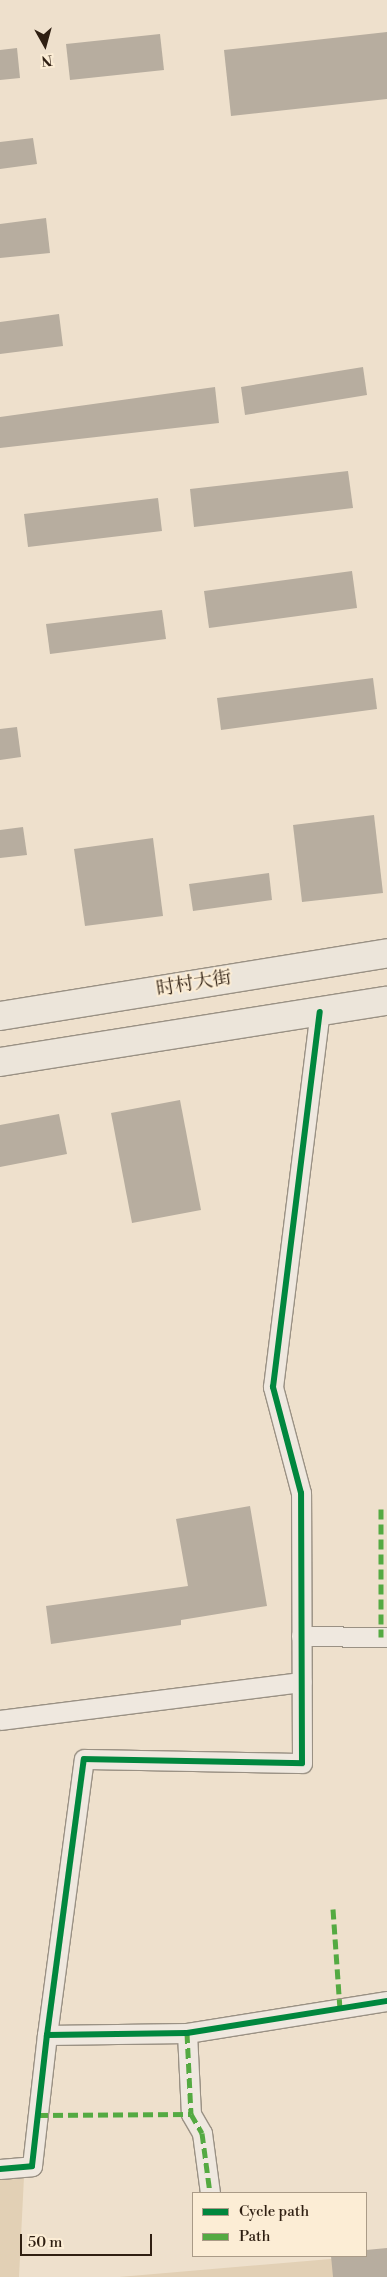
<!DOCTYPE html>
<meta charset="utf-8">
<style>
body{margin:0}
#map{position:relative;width:387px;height:2277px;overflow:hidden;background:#eee0cc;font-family:"Libre Bodoni","Noto Serif SC",serif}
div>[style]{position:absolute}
.green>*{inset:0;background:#e2d0b5}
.building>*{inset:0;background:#b7ad9f}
.roads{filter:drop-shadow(1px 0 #9a9184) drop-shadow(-1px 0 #9a9184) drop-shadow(0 1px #9a9184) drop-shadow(0 -1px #9a9184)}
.minor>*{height:19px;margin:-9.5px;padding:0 9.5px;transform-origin:9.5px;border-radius:9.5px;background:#efe8df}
.primary>*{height:28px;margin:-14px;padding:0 14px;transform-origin:14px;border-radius:14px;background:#ece5da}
.quiet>*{height:5px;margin-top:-2.5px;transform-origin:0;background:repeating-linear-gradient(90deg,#54aa42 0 10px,transparent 0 15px)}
.cycleway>*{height:6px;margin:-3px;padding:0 3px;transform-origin:3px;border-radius:3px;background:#00873e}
span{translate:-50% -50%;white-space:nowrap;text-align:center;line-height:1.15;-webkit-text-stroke:4px #fcedd5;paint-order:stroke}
.street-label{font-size:19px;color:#2f1f12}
.legend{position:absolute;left:192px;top:2192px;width:175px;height:65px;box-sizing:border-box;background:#fcedd5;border:1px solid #aa9b87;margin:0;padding:6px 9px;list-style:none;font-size:15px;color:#2f1f12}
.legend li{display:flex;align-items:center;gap:10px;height:25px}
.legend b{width:25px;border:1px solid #aa9b87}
.north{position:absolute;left:20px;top:20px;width:50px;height:50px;-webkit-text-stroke:4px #fcedd5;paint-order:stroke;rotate:173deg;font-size:14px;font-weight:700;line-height:20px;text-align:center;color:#2f1f12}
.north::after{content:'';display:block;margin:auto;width:18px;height:22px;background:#2f1f12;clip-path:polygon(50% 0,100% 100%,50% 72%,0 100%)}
.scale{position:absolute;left:20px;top:2234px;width:132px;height:22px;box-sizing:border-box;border:2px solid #2f1f12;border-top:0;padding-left:6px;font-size:15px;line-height:18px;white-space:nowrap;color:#2f1f12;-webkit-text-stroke:4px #fcedd5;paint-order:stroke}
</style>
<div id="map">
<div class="green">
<div style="clip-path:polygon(24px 2177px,19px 2277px,0 2277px,0 2179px)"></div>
<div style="clip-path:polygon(387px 2253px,387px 2277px,119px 2277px,366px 2256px)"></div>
</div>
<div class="building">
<div style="clip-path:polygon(387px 32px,387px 99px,231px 116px,224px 50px)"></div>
<div style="clip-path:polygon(160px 34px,164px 70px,70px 80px,66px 44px)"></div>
<div style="clip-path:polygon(17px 48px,20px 78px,0 80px,0 50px)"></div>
<div style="clip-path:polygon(33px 138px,37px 164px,0 169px,0 142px)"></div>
<div style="clip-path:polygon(46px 218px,50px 253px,0 258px,0 224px)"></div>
<div style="clip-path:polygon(59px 314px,63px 346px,0 354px,0 322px)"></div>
<div style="clip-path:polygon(363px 367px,367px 395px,245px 415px,241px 387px)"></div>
<div style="clip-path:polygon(215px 387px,219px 423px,0 448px,0 417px)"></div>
<div style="clip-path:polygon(348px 471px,353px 508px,194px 527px,190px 489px)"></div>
<div style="clip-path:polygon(158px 498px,162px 531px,28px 547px,24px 514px)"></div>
<div style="clip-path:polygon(352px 571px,357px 608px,209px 628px,204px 591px)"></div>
<div style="clip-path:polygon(162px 610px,166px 639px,50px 654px,46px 624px)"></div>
<div style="clip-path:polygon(373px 678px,377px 709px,221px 730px,217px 698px)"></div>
<div style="clip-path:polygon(17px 727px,21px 757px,0 760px,0 729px)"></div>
<div style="clip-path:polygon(374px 815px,383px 893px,302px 902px,293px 825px)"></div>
<div style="clip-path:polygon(23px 827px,27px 855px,0 858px,0 830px)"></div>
<div style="clip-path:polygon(153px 838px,163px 916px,85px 926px,74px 849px)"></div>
<div style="clip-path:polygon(269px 873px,272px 900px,193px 911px,189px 884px)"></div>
<div style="clip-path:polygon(180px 1100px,201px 1210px,132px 1223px,111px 1113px)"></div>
<div style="clip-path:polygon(59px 1114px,67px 1154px,0 1167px,0 1125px)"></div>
<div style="clip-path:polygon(250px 1506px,267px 1606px,181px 1620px,181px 1625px,51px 1644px,46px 1606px,188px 1586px,176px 1519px)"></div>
<div style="clip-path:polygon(387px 2248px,387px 2277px,333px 2277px,331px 2256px,366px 2256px,366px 2250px)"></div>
</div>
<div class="roads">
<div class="minor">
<div style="left:301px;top:1636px;width:86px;rotate:0.7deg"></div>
<div style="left:0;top:1720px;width:304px;rotate:-7.2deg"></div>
<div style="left:187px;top:2033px;width:81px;rotate:87.2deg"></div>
<div style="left:191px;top:2114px;width:22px;rotate:60deg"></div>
<div style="left:202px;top:2133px;width:61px;rotate:82.4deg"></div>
<div style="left:47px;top:2035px;width:278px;rotate:-82.4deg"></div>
<div style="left:84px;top:1759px;width:218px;rotate:1.1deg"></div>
<div style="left:302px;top:1763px;width:270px;rotate:-90.2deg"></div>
<div style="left:301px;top:1493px;width:110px;rotate:-104.8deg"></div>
<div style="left:273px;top:1387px;width:378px;rotate:-82.9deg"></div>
<div style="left:0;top:2169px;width:32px;rotate:-5deg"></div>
<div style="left:32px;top:2166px;width:132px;rotate:-83.5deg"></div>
<div style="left:47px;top:2035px;width:140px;rotate:-0.8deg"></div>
<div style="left:187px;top:2033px;width:203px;rotate:-9.1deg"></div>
</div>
<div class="primary">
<div style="left:0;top:1016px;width:392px;rotate:-9.2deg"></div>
<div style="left:0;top:1062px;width:392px;rotate:-9deg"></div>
</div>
</div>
<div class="quiet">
<div style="left:381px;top:1509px;width:128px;rotate:90deg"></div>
<div style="left:333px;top:1909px;width:99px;rotate:86deg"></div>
<div style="left:187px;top:2033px;width:81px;rotate:87.2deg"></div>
<div style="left:191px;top:2114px;width:22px;rotate:60deg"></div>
<div style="left:202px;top:2133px;width:61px;rotate:82.4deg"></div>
<div style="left:38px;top:2115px;width:153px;rotate:-0.4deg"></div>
</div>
<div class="cycleway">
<div style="left:47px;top:2035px;width:278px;rotate:-82.4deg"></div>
<div style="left:84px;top:1759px;width:218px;rotate:1.1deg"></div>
<div style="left:302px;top:1763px;width:270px;rotate:-90.2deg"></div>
<div style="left:301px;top:1493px;width:110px;rotate:-104.8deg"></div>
<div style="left:273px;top:1387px;width:378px;rotate:-82.9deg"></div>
<div style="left:0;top:2169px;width:32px;rotate:-5deg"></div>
<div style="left:32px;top:2166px;width:132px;rotate:-83.5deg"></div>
<div style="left:47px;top:2035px;width:140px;rotate:-0.8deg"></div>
<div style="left:187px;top:2033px;width:203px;rotate:-9.1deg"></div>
</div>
<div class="street-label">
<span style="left:194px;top:984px;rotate:-9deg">时村大街</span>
</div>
<ul class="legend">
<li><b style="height:6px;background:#00873e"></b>Cycle path</li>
<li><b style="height:6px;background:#54aa42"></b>Path</li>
</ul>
<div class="north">N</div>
<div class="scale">50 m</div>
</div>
